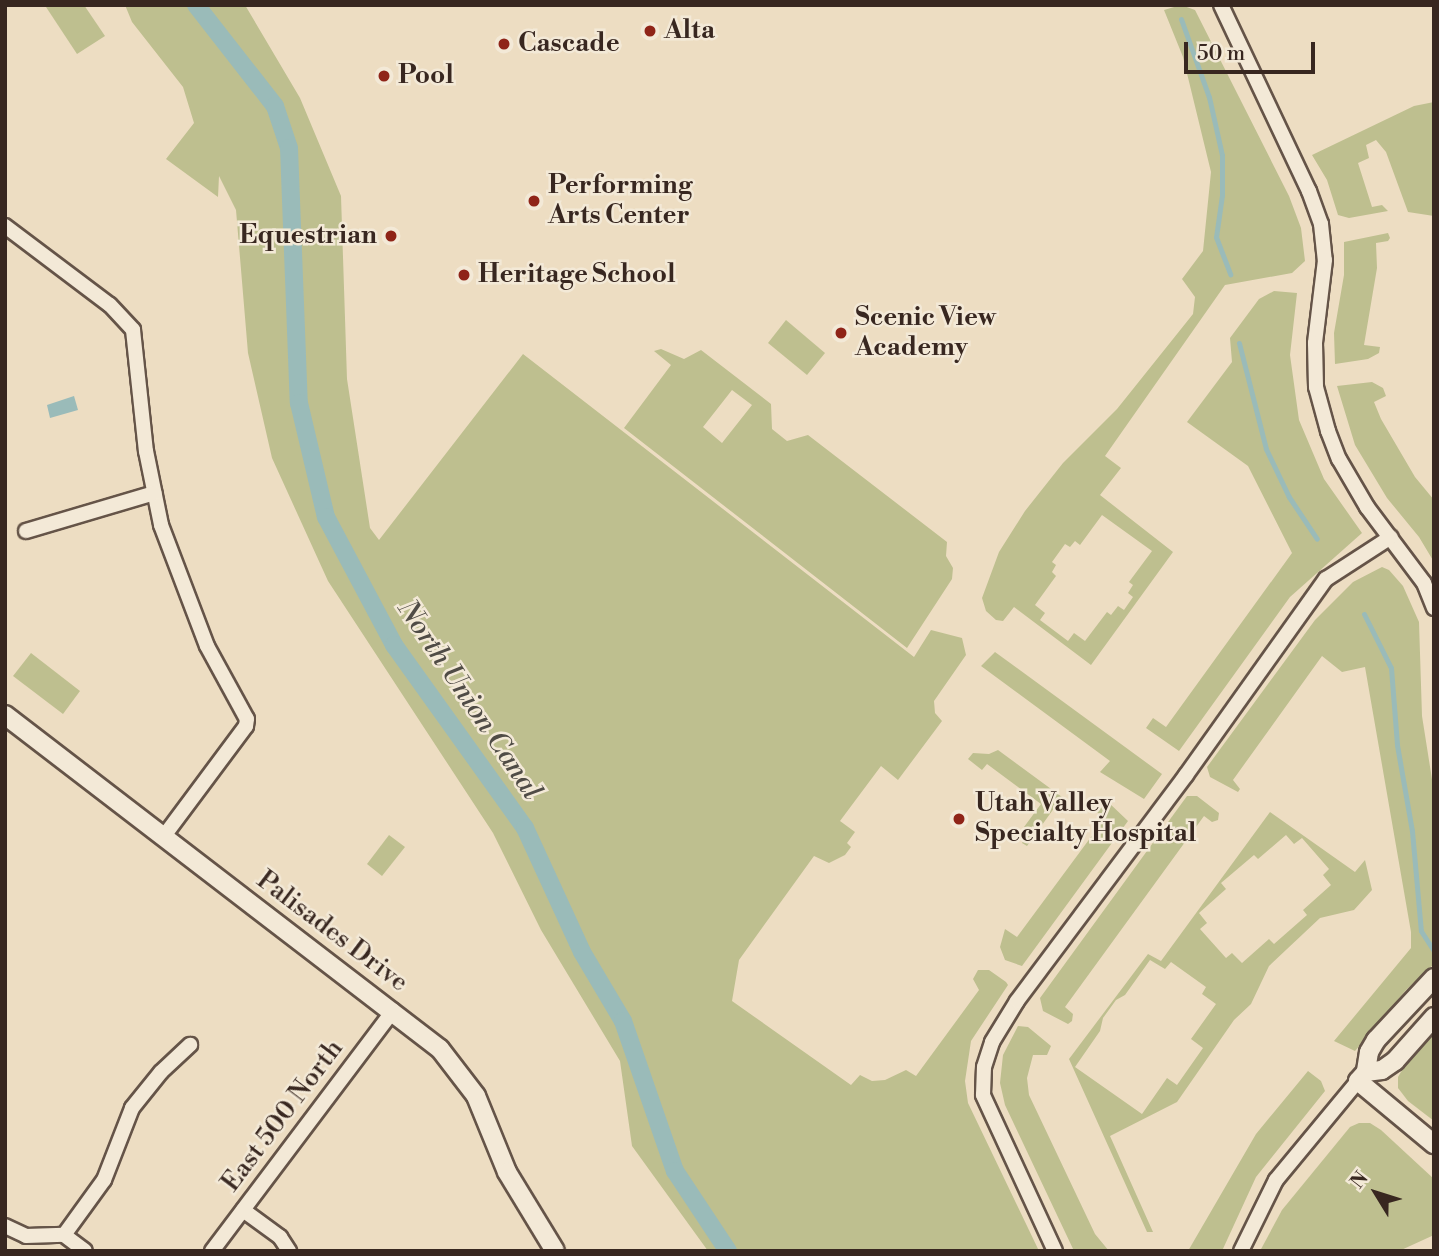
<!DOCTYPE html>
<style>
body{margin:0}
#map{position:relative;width:1439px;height:1256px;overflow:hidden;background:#edddc2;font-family:"Libre Bodoni",serif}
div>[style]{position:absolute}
.green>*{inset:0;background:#bebf8f}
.water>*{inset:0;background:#9abbb9}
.stream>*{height:5px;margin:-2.5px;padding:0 2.5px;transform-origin:2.5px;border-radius:2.5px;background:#9abbb9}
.canal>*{height:18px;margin:-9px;padding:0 9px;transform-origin:9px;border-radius:9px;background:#9abbb9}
.roads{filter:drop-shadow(2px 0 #655448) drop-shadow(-2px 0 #655448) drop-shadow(0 2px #655448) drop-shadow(0 -2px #655448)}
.minor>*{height:14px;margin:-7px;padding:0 7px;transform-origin:7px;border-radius:7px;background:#f3e9d7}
.tertiary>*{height:18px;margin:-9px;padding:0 9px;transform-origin:9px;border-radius:9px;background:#f3e9d7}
.dots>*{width:19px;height:19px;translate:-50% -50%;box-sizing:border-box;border:4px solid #f3e9d7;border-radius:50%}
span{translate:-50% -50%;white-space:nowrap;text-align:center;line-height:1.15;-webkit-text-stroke:5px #f3e9d7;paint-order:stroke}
.poi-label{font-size:26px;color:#382720;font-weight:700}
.left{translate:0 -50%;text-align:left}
.right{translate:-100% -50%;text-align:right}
.street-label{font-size:26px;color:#382720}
.water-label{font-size:28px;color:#504c46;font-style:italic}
.frame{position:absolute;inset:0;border:7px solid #382720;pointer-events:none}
.north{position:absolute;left:1341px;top:1158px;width:70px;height:70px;-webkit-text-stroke:5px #f3e9d7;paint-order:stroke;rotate:308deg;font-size:19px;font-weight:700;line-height:28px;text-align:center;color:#382720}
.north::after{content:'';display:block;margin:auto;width:24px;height:32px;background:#382720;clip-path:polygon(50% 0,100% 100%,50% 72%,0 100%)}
.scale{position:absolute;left:1184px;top:42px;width:131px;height:32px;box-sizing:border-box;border:4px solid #382720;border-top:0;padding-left:9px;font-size:21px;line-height:24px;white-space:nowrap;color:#382720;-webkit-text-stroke:5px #f3e9d7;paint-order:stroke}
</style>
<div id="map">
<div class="green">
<div style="clip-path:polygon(49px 5px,84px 5px,105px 36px,77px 54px,46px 7px)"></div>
<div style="clip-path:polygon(125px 5px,245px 5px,300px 98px,341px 196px,347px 379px,370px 528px,379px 540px,523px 354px,914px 657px,931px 630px,962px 638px,966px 655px,934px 701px,935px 713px,942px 721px,898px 780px,881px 766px,840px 821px,855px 832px,847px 843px,851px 847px,845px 855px,829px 863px,814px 856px,739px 960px,732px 1001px,851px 1085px,860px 1075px,872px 1081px,885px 1080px,906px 1070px,916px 1076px,979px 990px,973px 979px,978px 970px,989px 970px,1006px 982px,1008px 985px,971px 1041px,965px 1081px,968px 1103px,1039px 1251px,708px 1251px,632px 1146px,620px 1061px,541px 930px,493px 833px,328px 581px,272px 458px,248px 353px,236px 210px,219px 176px,218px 197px,166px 159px,194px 123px,183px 87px,132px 22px)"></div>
<div style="clip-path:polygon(evenodd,1181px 5px,1195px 10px,1289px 196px,1301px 228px,1305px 261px,1292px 273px,1225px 285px,1105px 456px,1121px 468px,1100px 495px,1173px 552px,1091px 665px,1014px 607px,1003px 621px,996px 620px,986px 611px,982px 598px,999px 552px,1025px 511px,1063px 463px,1117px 409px,1193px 314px,1195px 297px,1182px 279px,1203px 251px,1211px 172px,1183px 57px,1164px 10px,1181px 5px,1102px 515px,1152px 551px,1129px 582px,1133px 585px,1128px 593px,1133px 597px,1124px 610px,1118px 606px,1111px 615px,1107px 612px,1085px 641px,1074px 633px,1068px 641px,1040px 620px,1045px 613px,1035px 605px,1056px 576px,1052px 572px,1056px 565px,1052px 562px,1065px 544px,1070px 547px,1075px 541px,1080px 545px,1102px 515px)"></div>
<div style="clip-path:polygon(1434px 102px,1434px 216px,1408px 212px,1386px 152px,1376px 140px,1366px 145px,1369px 158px,1358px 163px,1372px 207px,1382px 205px,1388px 211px,1349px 218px,1338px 215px,1327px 180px,1312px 155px,1414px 106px)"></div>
<div style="clip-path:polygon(1388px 233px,1390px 238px,1388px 241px,1376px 243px,1377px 268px,1364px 345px,1380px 347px,1379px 353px,1368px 359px,1335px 364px,1334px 333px,1344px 275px,1344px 242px)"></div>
<div style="clip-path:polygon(1274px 291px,1297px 293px,1290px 355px,1299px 420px,1324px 479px,1362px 533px,1290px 597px,1179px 751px,1146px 728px,1153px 718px,1166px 727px,1292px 553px,1248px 466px,1187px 422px,1232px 362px,1230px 338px,1259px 299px)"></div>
<div style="clip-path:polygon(786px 320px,825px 353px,807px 375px,768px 343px)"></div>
<div style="clip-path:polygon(evenodd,661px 349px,684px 359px,701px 350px,771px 404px,772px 429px,787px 441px,808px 435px,947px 542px,946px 556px,953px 568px,952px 579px,907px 648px,624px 428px,671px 365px,654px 351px,661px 349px,732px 390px,752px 405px,722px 443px,703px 427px,732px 390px)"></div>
<div style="clip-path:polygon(1372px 382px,1383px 388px,1386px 396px,1374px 402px,1381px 419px,1415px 477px,1434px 500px,1434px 562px,1419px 537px,1387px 498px,1355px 445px,1337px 386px)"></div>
<div style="clip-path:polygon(1382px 567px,1389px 570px,1403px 586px,1419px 622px,1422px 716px,1434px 792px,1434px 964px,1406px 990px,1355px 1051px,1334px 1041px,1411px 948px,1411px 932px,1365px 667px,1342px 672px,1322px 656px,1233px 780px,1240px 789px,1238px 792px,1210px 777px,1207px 767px,1315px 620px,1353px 582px)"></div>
<div style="clip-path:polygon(995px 652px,1162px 774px,1144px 799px,1100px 772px,1110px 761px,981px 666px)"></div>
<div style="clip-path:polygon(31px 653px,80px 691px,63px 714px,13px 676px)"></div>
<div style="clip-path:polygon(998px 750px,1062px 797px,1027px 846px,1022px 843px,1030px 832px,1024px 827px,1041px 804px,987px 764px,982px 770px,968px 759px,973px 753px,989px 754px)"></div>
<div style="clip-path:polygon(1187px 796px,1197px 796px,1219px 813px,1218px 820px,1212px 822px,1204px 816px,1065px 1007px,1073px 1014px,1072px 1021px,1068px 1024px,1043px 1011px,1040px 998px)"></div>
<div style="clip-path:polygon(1107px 801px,1128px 821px,1022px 966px,1005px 960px,1000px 947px,1005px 929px,1017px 937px,1105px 818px,1094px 810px,1097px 804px)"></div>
<div style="clip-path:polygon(evenodd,1270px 812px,1355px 872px,1365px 860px,1372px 890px,1354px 910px,1320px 918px,1269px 966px,1251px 1004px,1234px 1020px,1177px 1102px,1110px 1136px,1153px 1232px,1147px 1232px,1069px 1059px,1148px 954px,1161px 961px,1270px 812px,1286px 835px,1294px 844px,1302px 838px,1329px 869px,1323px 875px,1331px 885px,1303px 910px,1307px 915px,1274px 944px,1269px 939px,1242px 963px,1232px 953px,1226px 958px,1200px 929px,1207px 923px,1199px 913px,1226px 889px,1221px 883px,1254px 855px,1258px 859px,1286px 835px,1270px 812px,1150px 960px,1165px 969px,1171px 962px,1206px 987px,1202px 994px,1216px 1004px,1191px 1039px,1203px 1048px,1177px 1085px,1167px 1078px,1142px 1114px,1075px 1067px,1100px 1031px,1103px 1018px,1116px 1000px,1125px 995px,1150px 960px)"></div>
<div style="clip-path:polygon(389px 835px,405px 847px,382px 876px,367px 864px)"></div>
<div style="clip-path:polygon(1018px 1026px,1028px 1027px,1051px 1046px,1047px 1055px,1033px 1055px,1027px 1078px,1029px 1095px,1095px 1234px,1109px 1251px,1074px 1251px,1005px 1105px,1000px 1083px,1003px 1055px)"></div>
<div style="clip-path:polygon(1434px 1034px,1434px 1121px,1408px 1101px,1398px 1088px,1398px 1077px,1404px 1067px)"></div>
<div style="clip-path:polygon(1308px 1071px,1321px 1081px,1325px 1091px,1256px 1177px,1222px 1251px,1188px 1251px,1256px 1134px)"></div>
<div style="clip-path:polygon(1359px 1123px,1370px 1123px,1381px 1130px,1434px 1179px,1434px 1235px,1399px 1251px,1260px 1251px,1282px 1210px,1350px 1127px)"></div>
</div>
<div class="water">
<div style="clip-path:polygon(74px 396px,78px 410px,50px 418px,47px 405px)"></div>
</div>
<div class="stream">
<div style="left:1181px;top:19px;width:83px;rotate:70.3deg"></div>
<div style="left:1209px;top:97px;width:59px;rotate:77.4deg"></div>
<div style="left:1222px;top:155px;width:40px;rotate:90deg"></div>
<div style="left:1222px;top:195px;width:42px;rotate:98.1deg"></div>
<div style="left:1216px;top:237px;width:40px;rotate:69deg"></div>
<div style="left:1239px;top:343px;width:109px;rotate:75.7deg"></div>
<div style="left:1266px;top:449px;width:53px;rotate:64.4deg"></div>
<div style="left:1289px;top:497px;width:50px;rotate:56.3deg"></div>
<div style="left:1364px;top:614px;width:60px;rotate:63.4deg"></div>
<div style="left:1391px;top:668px;width:77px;rotate:85.5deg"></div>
<div style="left:1397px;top:745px;width:87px;rotate:80.1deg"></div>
<div style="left:1412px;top:831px;width:100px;rotate:84.9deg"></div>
<div style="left:1421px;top:931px;width:24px;rotate:57deg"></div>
</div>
<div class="canal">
<div style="left:196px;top:5px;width:128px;rotate:52deg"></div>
<div style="left:275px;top:106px;width:44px;rotate:71.6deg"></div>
<div style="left:289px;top:148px;width:255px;rotate:87.8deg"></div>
<div style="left:299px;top:403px;width:117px;rotate:76.7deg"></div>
<div style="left:326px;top:517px;width:145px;rotate:62deg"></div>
<div style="left:394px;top:645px;width:225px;rotate:54.4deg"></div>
<div style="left:525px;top:828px;width:136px;rotate:65.3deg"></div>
<div style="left:582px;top:952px;width:80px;rotate:59.3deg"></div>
<div style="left:623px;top:1021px;width:159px;rotate:70.9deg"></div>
<div style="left:675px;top:1171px;width:96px;rotate:56.5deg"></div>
</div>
<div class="roads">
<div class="minor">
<div style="left:1221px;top:5px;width:206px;rotate:64.7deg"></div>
<div style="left:1309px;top:191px;width:35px;rotate:70deg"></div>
<div style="left:1321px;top:224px;width:36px;rotate:84deg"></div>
<div style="left:1325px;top:260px;width:84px;rotate:96.9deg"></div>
<div style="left:1315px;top:343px;width:44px;rotate:88.7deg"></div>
<div style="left:1316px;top:387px;width:46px;rotate:74.7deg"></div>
<div style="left:1328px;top:431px;width:30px;rotate:69deg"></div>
<div style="left:1339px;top:459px;width:56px;rotate:59.7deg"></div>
<div style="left:1367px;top:507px;width:95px;rotate:53.1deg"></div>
<div style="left:1424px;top:583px;width:27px;rotate:68deg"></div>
<div style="left:5px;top:226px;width:131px;rotate:37deg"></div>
<div style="left:110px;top:305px;width:34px;rotate:47deg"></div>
<div style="left:133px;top:330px;width:122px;rotate:83.9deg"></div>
<div style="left:146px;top:451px;width:76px;rotate:78.5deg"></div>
<div style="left:161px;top:525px;width:129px;rotate:69.2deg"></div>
<div style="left:207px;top:646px;width:83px;rotate:61.3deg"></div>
<div style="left:247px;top:719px;width:7px;rotate:98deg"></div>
<div style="left:246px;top:726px;width:137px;rotate:126.7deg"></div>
<div style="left:26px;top:531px;width:134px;rotate:-16.5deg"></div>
<div style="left:243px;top:1210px;width:46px;rotate:36.1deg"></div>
<div style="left:280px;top:1237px;width:17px;rotate:57deg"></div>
<div style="left:5px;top:1226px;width:23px;rotate:25deg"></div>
<div style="left:26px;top:1236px;width:38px;rotate:-2deg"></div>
<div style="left:64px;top:1235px;width:26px;rotate:37deg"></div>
<div style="left:64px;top:1235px;width:68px;rotate:-54deg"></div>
<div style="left:104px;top:1180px;width:77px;rotate:-68.7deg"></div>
<div style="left:132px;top:1108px;width:46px;rotate:-51.1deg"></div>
<div style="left:161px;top:1072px;width:40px;rotate:-43deg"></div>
<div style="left:212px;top:1251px;width:301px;rotate:-53deg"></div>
<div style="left:1055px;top:1251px;width:172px;rotate:-114.8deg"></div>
<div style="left:983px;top:1095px;width:28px;rotate:-88deg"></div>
<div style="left:984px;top:1067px;width:26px;rotate:-72deg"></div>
<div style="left:992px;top:1042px;width:48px;rotate:-58.6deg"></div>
<div style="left:1017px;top:1001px;width:282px;rotate:-53.2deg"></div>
<div style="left:1186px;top:775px;width:241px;rotate:-54.5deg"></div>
<div style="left:1326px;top:579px;width:77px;rotate:-32.9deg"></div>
<div style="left:1241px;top:1251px;width:79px;rotate:-63.8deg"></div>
<div style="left:1276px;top:1180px;width:129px;rotate:-50.4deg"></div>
</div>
<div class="tertiary">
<div style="left:5px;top:715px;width:548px;rotate:37.52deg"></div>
<div style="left:440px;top:1049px;width:59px;rotate:52.5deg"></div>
<div style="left:476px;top:1096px;width:82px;rotate:67.8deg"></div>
<div style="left:507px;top:1172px;width:92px;rotate:58.7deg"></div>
<div style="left:1434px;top:978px;width:85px;rotate:133.1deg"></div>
<div style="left:1376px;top:1040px;width:14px;rotate:120deg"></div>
<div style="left:1369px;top:1052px;width:20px;rotate:99deg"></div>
<div style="left:1366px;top:1072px;width:12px;rotate:132deg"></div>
<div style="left:1358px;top:1081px;width:99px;rotate:39.7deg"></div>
<div style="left:1366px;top:1072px;width:16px;rotate:-7deg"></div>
<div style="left:1382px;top:1070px;width:16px;rotate:-35deg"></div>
<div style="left:1395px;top:1061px;width:59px;rotate:-48.4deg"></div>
</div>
</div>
<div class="dots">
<div style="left:650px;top:31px;background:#8f2418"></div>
<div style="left:504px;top:44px;background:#8f2418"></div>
<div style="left:384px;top:76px;background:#8f2418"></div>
<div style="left:534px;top:201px;background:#8f2418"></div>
<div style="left:391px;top:236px;background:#8f2418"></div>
<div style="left:464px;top:275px;background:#8f2418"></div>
<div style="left:841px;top:333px;background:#8f2418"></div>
<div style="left:959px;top:819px;background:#8f2418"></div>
</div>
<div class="poi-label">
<span class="left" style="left:664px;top:31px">Alta</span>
<span class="left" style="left:518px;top:44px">Cascade</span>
<span class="left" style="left:398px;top:76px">Pool</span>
<span class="left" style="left:548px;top:201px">Performing<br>Arts Center</span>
<span class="right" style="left:377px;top:236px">Equestrian</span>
<span class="left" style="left:478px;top:275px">Heritage School</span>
<span class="left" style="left:855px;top:333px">Scenic View<br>Academy</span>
<span class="left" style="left:975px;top:819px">Utah Valley<br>Specialty Hospital</span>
</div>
<div class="street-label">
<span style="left:332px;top:932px;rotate:37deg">Palisades Drive</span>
<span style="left:283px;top:1116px;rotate:-53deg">East 500 North</span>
</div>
<div class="water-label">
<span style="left:469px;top:700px;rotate:56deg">North Union Canal</span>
</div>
<div class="frame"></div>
<div class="north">N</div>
<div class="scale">50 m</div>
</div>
